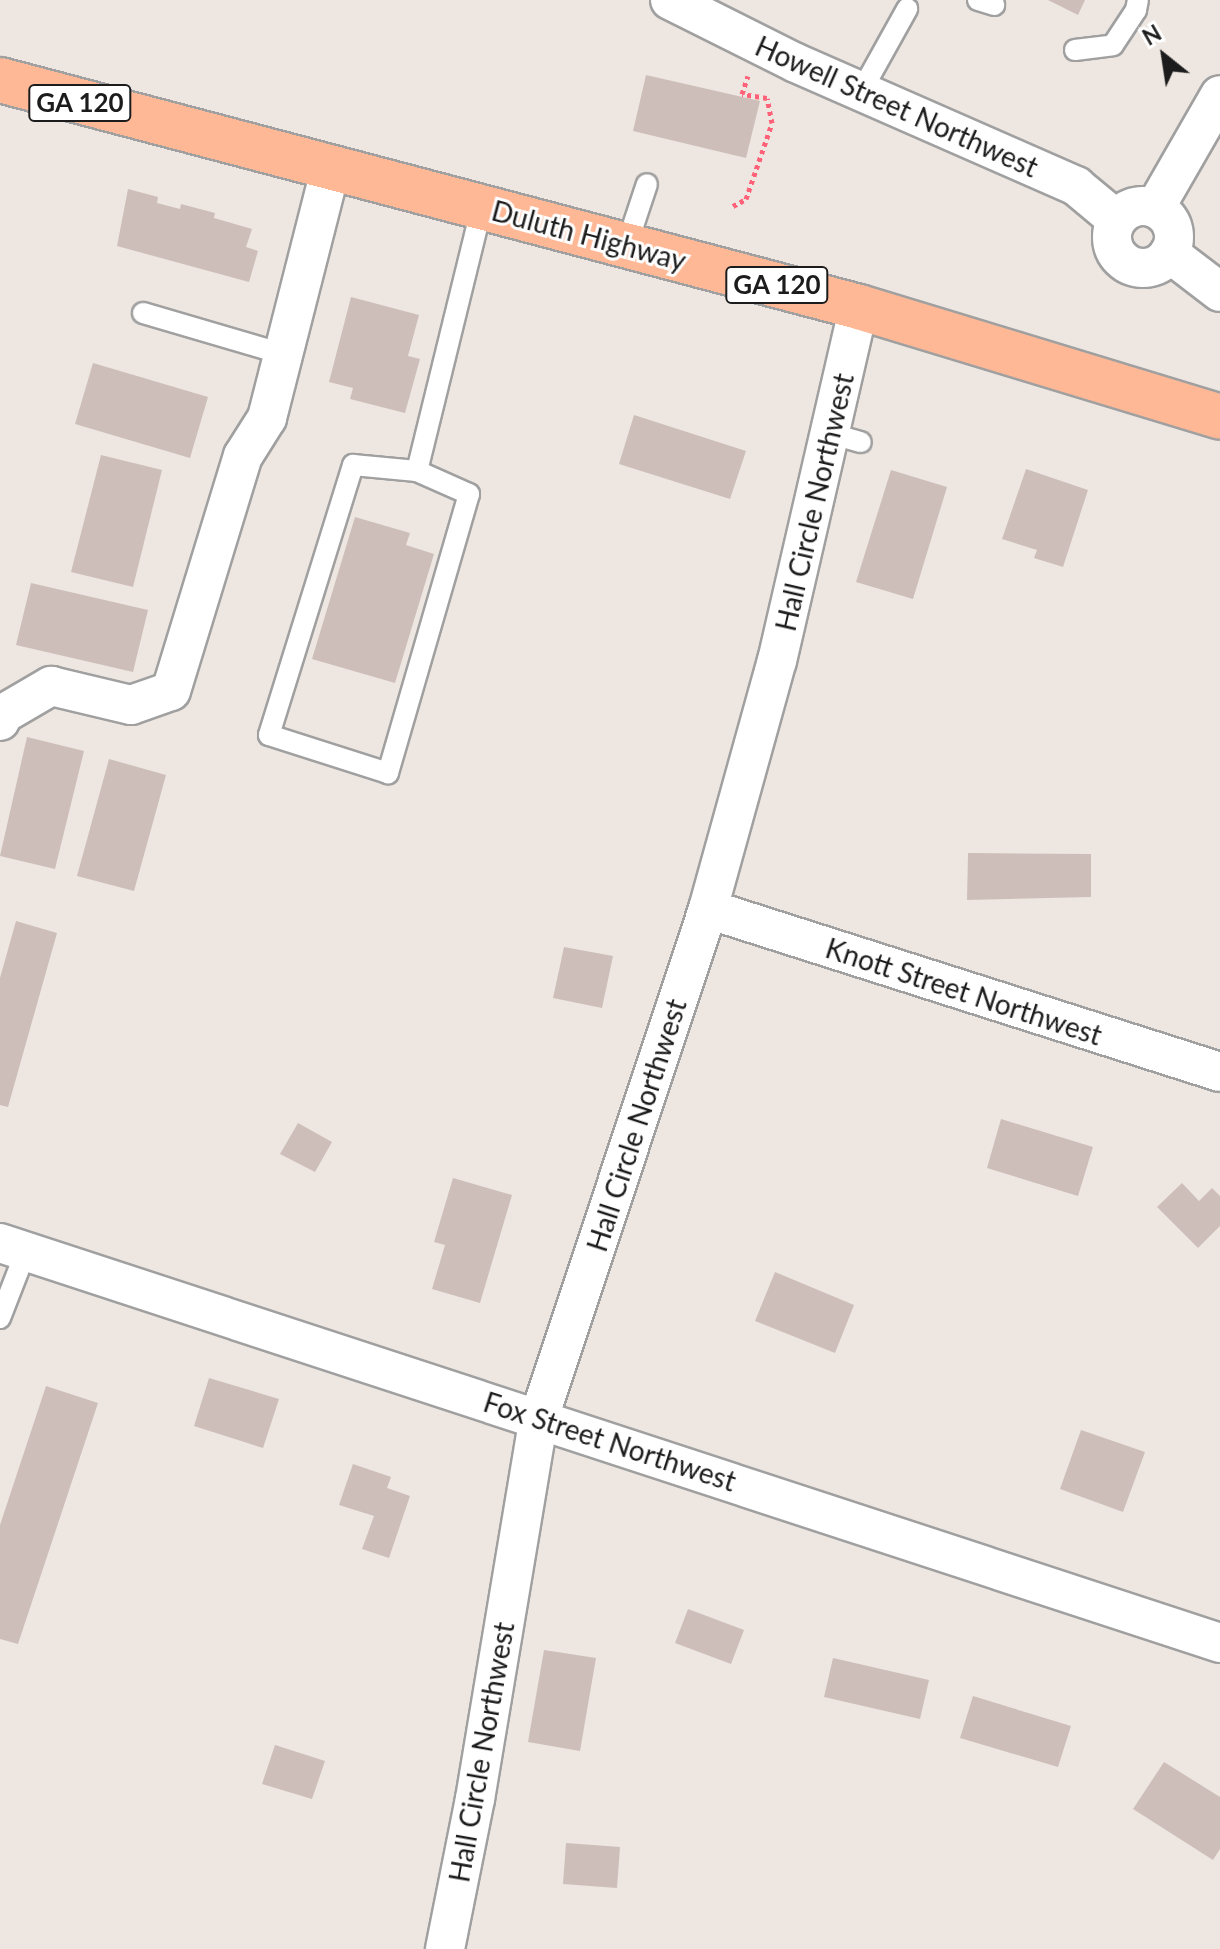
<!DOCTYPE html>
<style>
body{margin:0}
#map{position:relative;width:1220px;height:1949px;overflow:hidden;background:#eee7e1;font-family:Lato,sans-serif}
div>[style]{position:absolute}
.building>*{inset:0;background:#cebeba}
.path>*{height:5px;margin-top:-2.5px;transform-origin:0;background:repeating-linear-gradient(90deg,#ff6278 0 4px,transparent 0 8px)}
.roads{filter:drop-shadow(2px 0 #a0a0a0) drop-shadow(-2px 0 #a0a0a0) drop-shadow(0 2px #a0a0a0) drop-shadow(0 -2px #a0a0a0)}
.lane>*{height:20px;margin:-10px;padding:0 10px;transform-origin:10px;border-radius:10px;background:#fff}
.street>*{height:38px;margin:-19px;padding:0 19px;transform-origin:19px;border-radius:19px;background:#fff}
.street>.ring{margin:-19px;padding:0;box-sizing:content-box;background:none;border:38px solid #fff;border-radius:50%}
.primary>*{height:44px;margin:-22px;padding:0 22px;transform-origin:22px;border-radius:22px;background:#ffb896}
span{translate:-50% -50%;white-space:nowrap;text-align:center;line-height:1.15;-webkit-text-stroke:6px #fff;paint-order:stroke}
.shield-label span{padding:2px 6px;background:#fff;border:2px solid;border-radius:6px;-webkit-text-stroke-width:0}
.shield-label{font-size:26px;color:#1c1c1c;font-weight:700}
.street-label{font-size:28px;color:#1c1c1c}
.north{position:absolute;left:1124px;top:16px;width:80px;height:80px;-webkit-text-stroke:6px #fff;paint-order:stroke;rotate:330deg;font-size:22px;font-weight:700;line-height:32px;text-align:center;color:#1c1c1c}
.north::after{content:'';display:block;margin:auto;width:28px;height:36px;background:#1c1c1c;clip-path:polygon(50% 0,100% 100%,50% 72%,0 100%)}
</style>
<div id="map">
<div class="building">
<div style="clip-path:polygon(1048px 0,1085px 0,1078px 15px)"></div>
<div style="clip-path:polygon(646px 75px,760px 101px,746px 158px,633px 131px)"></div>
<div style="clip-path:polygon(128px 189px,158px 197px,157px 203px,180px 209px,181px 204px,215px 213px,214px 218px,252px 229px,246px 247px,258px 251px,249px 282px,117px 246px)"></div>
<div style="clip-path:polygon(351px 297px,419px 315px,408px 356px,420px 359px,405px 413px,350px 399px,353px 388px,329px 382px)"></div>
<div style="clip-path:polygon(93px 363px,208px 397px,190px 458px,75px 424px)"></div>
<div style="clip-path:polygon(634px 415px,746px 451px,730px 499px,619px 464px)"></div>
<div style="clip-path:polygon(101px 455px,162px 470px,133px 587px,71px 572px)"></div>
<div style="clip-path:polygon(1026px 469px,1088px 490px,1063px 567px,1034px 558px,1037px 550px,1002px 539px)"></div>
<div style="clip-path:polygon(891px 470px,947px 487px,913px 599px,856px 582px)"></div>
<div style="clip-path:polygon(355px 517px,410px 533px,406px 545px,434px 554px,395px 683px,312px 659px)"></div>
<div style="clip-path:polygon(31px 583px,148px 610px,133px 672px,16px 645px)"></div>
<div style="clip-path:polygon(27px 737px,84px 751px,55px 869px,0 856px)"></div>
<div style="clip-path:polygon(109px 759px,166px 775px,134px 891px,77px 876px)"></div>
<div style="clip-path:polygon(968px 853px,1091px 854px,1091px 897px,967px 900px)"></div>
<div style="clip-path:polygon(16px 921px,57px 933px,8px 1107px,0 1105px,0 978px)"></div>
<div style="clip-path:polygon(564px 947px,613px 956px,602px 1008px,553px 998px)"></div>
<div style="clip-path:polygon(1001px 1119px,1093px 1147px,1078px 1196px,987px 1168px)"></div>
<div style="clip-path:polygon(298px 1123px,332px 1142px,315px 1172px,280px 1154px)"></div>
<div style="clip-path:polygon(453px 1178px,512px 1195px,480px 1303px,432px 1289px,445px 1245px,434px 1242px)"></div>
<div style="clip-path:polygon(1182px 1183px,1199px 1201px,1212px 1188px,1220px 1196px,1220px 1226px,1198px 1248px,1157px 1207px)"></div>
<div style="clip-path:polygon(775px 1272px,854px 1305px,835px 1353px,755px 1321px)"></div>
<div style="clip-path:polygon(209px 1378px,279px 1399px,263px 1448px,194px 1426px)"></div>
<div style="clip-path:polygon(46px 1386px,98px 1403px,18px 1644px,0 1639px,0 1525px)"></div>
<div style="clip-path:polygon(1081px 1430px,1145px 1452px,1123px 1512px,1060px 1489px)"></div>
<div style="clip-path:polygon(353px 1464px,391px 1477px,387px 1488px,410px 1496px,389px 1558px,362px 1549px,374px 1516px,339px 1505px)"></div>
<div style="clip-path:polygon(688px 1609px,744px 1630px,731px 1664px,675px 1643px)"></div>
<div style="clip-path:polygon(544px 1650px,596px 1658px,580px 1751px,528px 1742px)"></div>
<div style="clip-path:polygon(833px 1658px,929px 1680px,920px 1719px,824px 1697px)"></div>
<div style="clip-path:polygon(973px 1696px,1071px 1726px,1058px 1767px,960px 1738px)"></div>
<div style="clip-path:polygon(275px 1745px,325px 1761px,312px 1799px,262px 1784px)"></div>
<div style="clip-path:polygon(1164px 1762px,1220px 1797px,1220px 1849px,1213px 1860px,1133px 1809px)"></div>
<div style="clip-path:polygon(566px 1843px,620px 1847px,617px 1888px,563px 1884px)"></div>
</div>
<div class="path">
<div style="left:733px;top:206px;width:15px;rotate:-28deg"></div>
<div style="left:746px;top:199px;width:80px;rotate:-71.1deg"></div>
<div style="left:772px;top:123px;width:25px;rotate:-101deg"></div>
<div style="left:767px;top:98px;width:25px;rotate:-171deg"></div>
<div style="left:742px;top:94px;width:19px;rotate:-72deg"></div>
</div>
<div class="roads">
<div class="lane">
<div style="left:978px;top:0;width:17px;rotate:17deg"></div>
<div style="left:1075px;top:50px;width:38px;rotate:-7deg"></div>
<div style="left:1113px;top:45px;width:42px;rotate:-56.7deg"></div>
<div style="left:1136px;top:10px;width:10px;rotate:-79deg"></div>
<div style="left:862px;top:90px;width:93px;rotate:-60.9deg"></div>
<div style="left:627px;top:244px;width:63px;rotate:-71.6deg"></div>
<div style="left:143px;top:313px;width:146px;rotate:16.3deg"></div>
<div style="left:829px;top:433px;width:33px;rotate:16deg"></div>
<div style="left:417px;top:471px;width:57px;rotate:23.9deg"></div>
<div style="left:469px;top:494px;width:291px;rotate:106.2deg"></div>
<div style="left:388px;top:773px;width:125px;rotate:-162.3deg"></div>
<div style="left:269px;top:735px;width:283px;rotate:-72.7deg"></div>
<div style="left:353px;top:465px;width:64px;rotate:5.4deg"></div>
<div style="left:417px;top:471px;width:273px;rotate:-76.2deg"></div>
<div style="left:0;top:1318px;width:72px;rotate:-68.8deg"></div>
</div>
<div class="street">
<div style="left:670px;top:0;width:141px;rotate:26.6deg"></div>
<div style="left:796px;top:63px;width:306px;rotate:23.7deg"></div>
<div style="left:1076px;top:186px;width:53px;rotate:39.7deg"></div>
<div class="ring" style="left:1112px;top:206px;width:24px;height:24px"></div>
<div style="left:1155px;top:208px;width:130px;rotate:-60.1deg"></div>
<div style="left:1169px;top:253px;width:64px;rotate:37.4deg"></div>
<div style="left:0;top:721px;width:8px;rotate:-67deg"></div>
<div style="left:3px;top:714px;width:56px;rotate:-30.3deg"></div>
<div style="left:51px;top:686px;width:82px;rotate:13.4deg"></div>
<div style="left:131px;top:705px;width:42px;rotate:-19.3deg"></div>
<div style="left:171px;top:691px;width:246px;rotate:-73deg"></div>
<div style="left:243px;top:456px;width:45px;rotate:-57.7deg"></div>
<div style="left:267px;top:418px;width:260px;rotate:-75.7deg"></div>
<div style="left:708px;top:909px;width:537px;rotate:17.66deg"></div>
<div style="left:0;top:1243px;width:1284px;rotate:18.15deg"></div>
<div style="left:445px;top:1949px;width:153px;rotate:-78.7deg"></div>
<div style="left:475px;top:1799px;width:386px;rotate:-80.5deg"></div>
<div style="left:539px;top:1418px;width:536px;rotate:-71.63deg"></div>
<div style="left:708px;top:909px;width:257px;rotate:-74.5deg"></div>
<div style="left:777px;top:661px;width:363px;rotate:-77deg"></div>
</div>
<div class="primary">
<div style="left:0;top:80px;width:888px;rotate:14.8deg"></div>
<div style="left:859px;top:307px;width:377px;rotate:16.9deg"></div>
</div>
</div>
<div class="shield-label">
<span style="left:80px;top:103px">GA 120</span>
<span style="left:777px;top:285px">GA 120</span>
</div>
<div class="street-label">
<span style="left:897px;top:106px;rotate:24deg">Howell Street Northwest</span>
<span style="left:589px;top:235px;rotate:15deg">Duluth Highway</span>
<span style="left:814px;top:502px;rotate:-77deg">Hall Circle Northwest</span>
<span style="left:964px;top:991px;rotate:18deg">Knott Street Northwest</span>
<span style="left:636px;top:1125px;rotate:-72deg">Hall Circle Northwest</span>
<span style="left:610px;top:1441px;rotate:18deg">Fox Street Northwest</span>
<span style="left:481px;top:1752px;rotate:-80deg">Hall Circle Northwest</span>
</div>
<div class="north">N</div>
</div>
